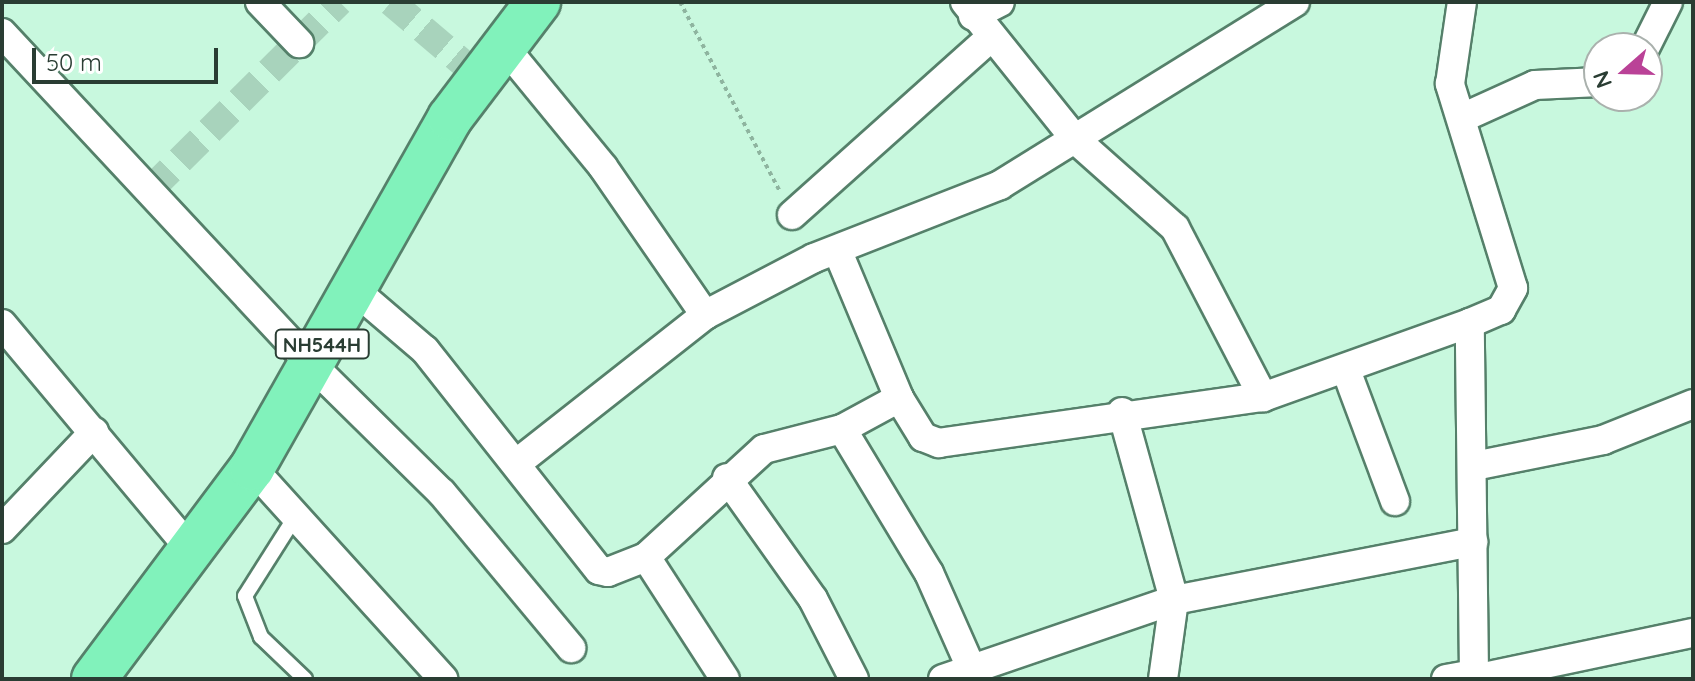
<!DOCTYPE html>
<style>
body{margin:0}
#map{position:relative;width:1695px;height:681px;overflow:hidden;background:#c8f8de;font-family:Quicksand,sans-serif}
div>[style]{position:absolute}
.street-tunnel>*{height:28px;margin-top:-14px;transform-origin:0;background:repeating-linear-gradient(90deg,#a8d3bc 0 28px,transparent 0 42px)}
.path>*{height:4px;margin-top:-2px;transform-origin:0;background:repeating-linear-gradient(90deg,#8eb49f 0 4px,transparent 0 8px)}
.roads{filter:drop-shadow(2px 0 #55806a) drop-shadow(-2px 0 #55806a) drop-shadow(0 2px #55806a) drop-shadow(0 -2px #55806a)}
.lane>*{height:14px;margin:-7px;padding:0 7px;transform-origin:7px;border-radius:7px;background:#fff}
.street>*{height:28px;margin:-14px;padding:0 14px;transform-origin:14px;border-radius:14px;background:#fff}
.highway>*{height:44px;margin:-22px;padding:0 22px;transform-origin:22px;border-radius:22px;background:#81f2bb}
span{translate:-50% -50%;white-space:nowrap;text-align:center;line-height:1.15;-webkit-text-stroke:8px #fff;paint-order:stroke}
.shield-label span{padding:2px 6px;background:#fff;border:2px solid;border-radius:6px;-webkit-text-stroke-width:0}
.shield-label{font-size:20px;color:#2a3d33;font-weight:700}
.frame{position:absolute;inset:0;border:4px solid #2a3d33;pointer-events:none}
.north{position:absolute;left:1583px;top:32px;width:80px;height:80px;box-sizing:border-box;background:#fff;border:2px solid #aab1ad;border-radius:50%;rotate:250deg;font-size:22px;font-weight:700;line-height:32px;text-align:center;color:#2a3d33}
.north::after{content:'';display:block;margin:auto;width:28px;height:36px;background:#ba4297;clip-path:polygon(50% 0,100% 100%,50% 72%,0 100%)}
.scale{position:absolute;left:32px;top:48px;width:186px;height:36px;box-sizing:border-box;border:4px solid #2a3d33;border-top:0;padding-left:10px;font-size:24px;line-height:28px;white-space:nowrap;color:#2a3d33;-webkit-text-stroke:6px #fff;paint-order:stroke}
</style>
<div id="map">
<div class="street-tunnel">
<div style="left:391px;top:2px;width:113px;rotate:40.3deg"></div>
<div style="left:150px;top:190px;width:267px;rotate:-44.8deg"></div>
</div>
<div class="path">
<div style="left:680px;top:2px;width:215px;rotate:62.2deg"></div>
</div>
<div class="roads">
<div class="lane">
<div style="left:297px;top:514px;width:97px;rotate:122.4deg"></div>
<div style="left:245px;top:596px;width:44px;rotate:68.7deg"></div>
<div style="left:261px;top:637px;width:61px;rotate:43.7deg"></div>
</div>
<div class="street">
<div style="left:260px;top:2px;width:57px;rotate:46.4deg"></div>
<div style="left:965px;top:2px;width:177px;rotate:51.2deg"></div>
<div style="left:1076px;top:140px;width:132px;rotate:41.6deg"></div>
<div style="left:1175px;top:228px;width:191px;rotate:62.5deg"></div>
<div style="left:973px;top:16px;width:30px;rotate:-27deg"></div>
<div style="left:2px;top:33px;width:451px;rotate:47deg"></div>
<div style="left:310px;top:363px;width:185px;rotate:44.6deg"></div>
<div style="left:442px;top:493px;width:202px;rotate:50.2deg"></div>
<div style="left:502px;top:44px;width:159px;rotate:50.6deg"></div>
<div style="left:603px;top:167px;width:180px;rotate:55.4deg"></div>
<div style="left:705px;top:315px;width:123px;rotate:-27.6deg"></div>
<div style="left:814px;top:258px;width:200px;rotate:-21.4deg"></div>
<div style="left:1000px;top:185px;width:347px;rotate:-31.8deg"></div>
<div style="left:1645px;top:48px;width:51px;rotate:-63.4deg"></div>
<div style="left:1462px;top:118px;width:80px;rotate:-24.3deg"></div>
<div style="left:1535px;top:85px;width:64px;rotate:-2.7deg"></div>
<div style="left:792px;top:215px;width:267px;rotate:-41.8deg"></div>
<div style="left:838px;top:252px;width:158px;rotate:67.3deg"></div>
<div style="left:899px;top:398px;width:46px;rotate:58.4deg"></div>
<div style="left:923px;top:437px;width:17px;rotate:21deg"></div>
<div style="left:939px;top:443px;width:327px;rotate:-8.1deg"></div>
<div style="left:1263px;top:397px;width:220px;rotate:-19.7deg"></div>
<div style="left:1470px;top:323px;width:34px;rotate:-23deg"></div>
<div style="left:1501px;top:310px;width:25px;rotate:-61deg"></div>
<div style="left:1513px;top:288px;width:214px;rotate:-107.2deg"></div>
<div style="left:1450px;top:84px;width:83px;rotate:-81.7deg"></div>
<div style="left:357px;top:292px;width:89px;rotate:40.5deg"></div>
<div style="left:425px;top:350px;width:280px;rotate:51.7deg"></div>
<div style="left:599px;top:570px;width:9px;rotate:13deg"></div>
<div style="left:608px;top:572px;width:41px;rotate:-21.5deg"></div>
<div style="left:646px;top:557px;width:160px;rotate:-42.5deg"></div>
<div style="left:764px;top:449px;width:81px;rotate:-14.4deg"></div>
<div style="left:842px;top:429px;width:65px;rotate:-28.5deg"></div>
<div style="left:2px;top:324px;width:295px;rotate:50.1deg"></div>
<div style="left:1346px;top:370px;width:140px;rotate:69.5deg"></div>
<div style="left:1122px;top:412px;width:195px;rotate:74.5deg"></div>
<div style="left:1174px;top:600px;width:80px;rotate:97.9deg"></div>
<div style="left:842px;top:429px;width:168px;rotate:58.9deg"></div>
<div style="left:929px;top:573px;width:106px;rotate:66.1deg"></div>
<div style="left:517px;top:463px;width:239px;rotate:-38.2deg"></div>
<div style="left:1474px;top:466px;width:132px;rotate:-11.4deg"></div>
<div style="left:1603px;top:440px;width:97px;rotate:-21.8deg"></div>
<div style="left:252px;top:468px;width:285px;rotate:47.8deg"></div>
<div style="left:727px;top:478px;width:148px;rotate:54.6deg"></div>
<div style="left:813px;top:599px;width:90px;rotate:62.9deg"></div>
<div style="left:2px;top:529px;width:134px;rotate:-46.5deg"></div>
<div style="left:646px;top:557px;width:145px;rotate:57.1deg"></div>
<div style="left:943px;top:679px;width:244px;rotate:-18.9deg"></div>
<div style="left:1174px;top:600px;width:305px;rotate:-11deg"></div>
<div style="left:1446px;top:679px;width:28px;rotate:-10deg"></div>
<div style="left:1474px;top:674px;width:351px;rotate:-90.7deg"></div>
<div style="left:1474px;top:679px;width:224px;rotate:-11.9deg"></div>
</div>
<div class="highway">
<div style="left:94px;top:679px;width:264px;rotate:-53.2deg"></div>
<div style="left:252px;top:468px;width:402px;rotate:-60.5deg"></div>
<div style="left:450px;top:118px;width:146px;rotate:-52.8deg"></div>
</div>
</div>
<div class="shield-label">
<span style="left:322px;top:344px">NH544H</span>
</div>
<div class="frame"></div>
<div class="north">N</div>
<div class="scale">50 m</div>
</div>
